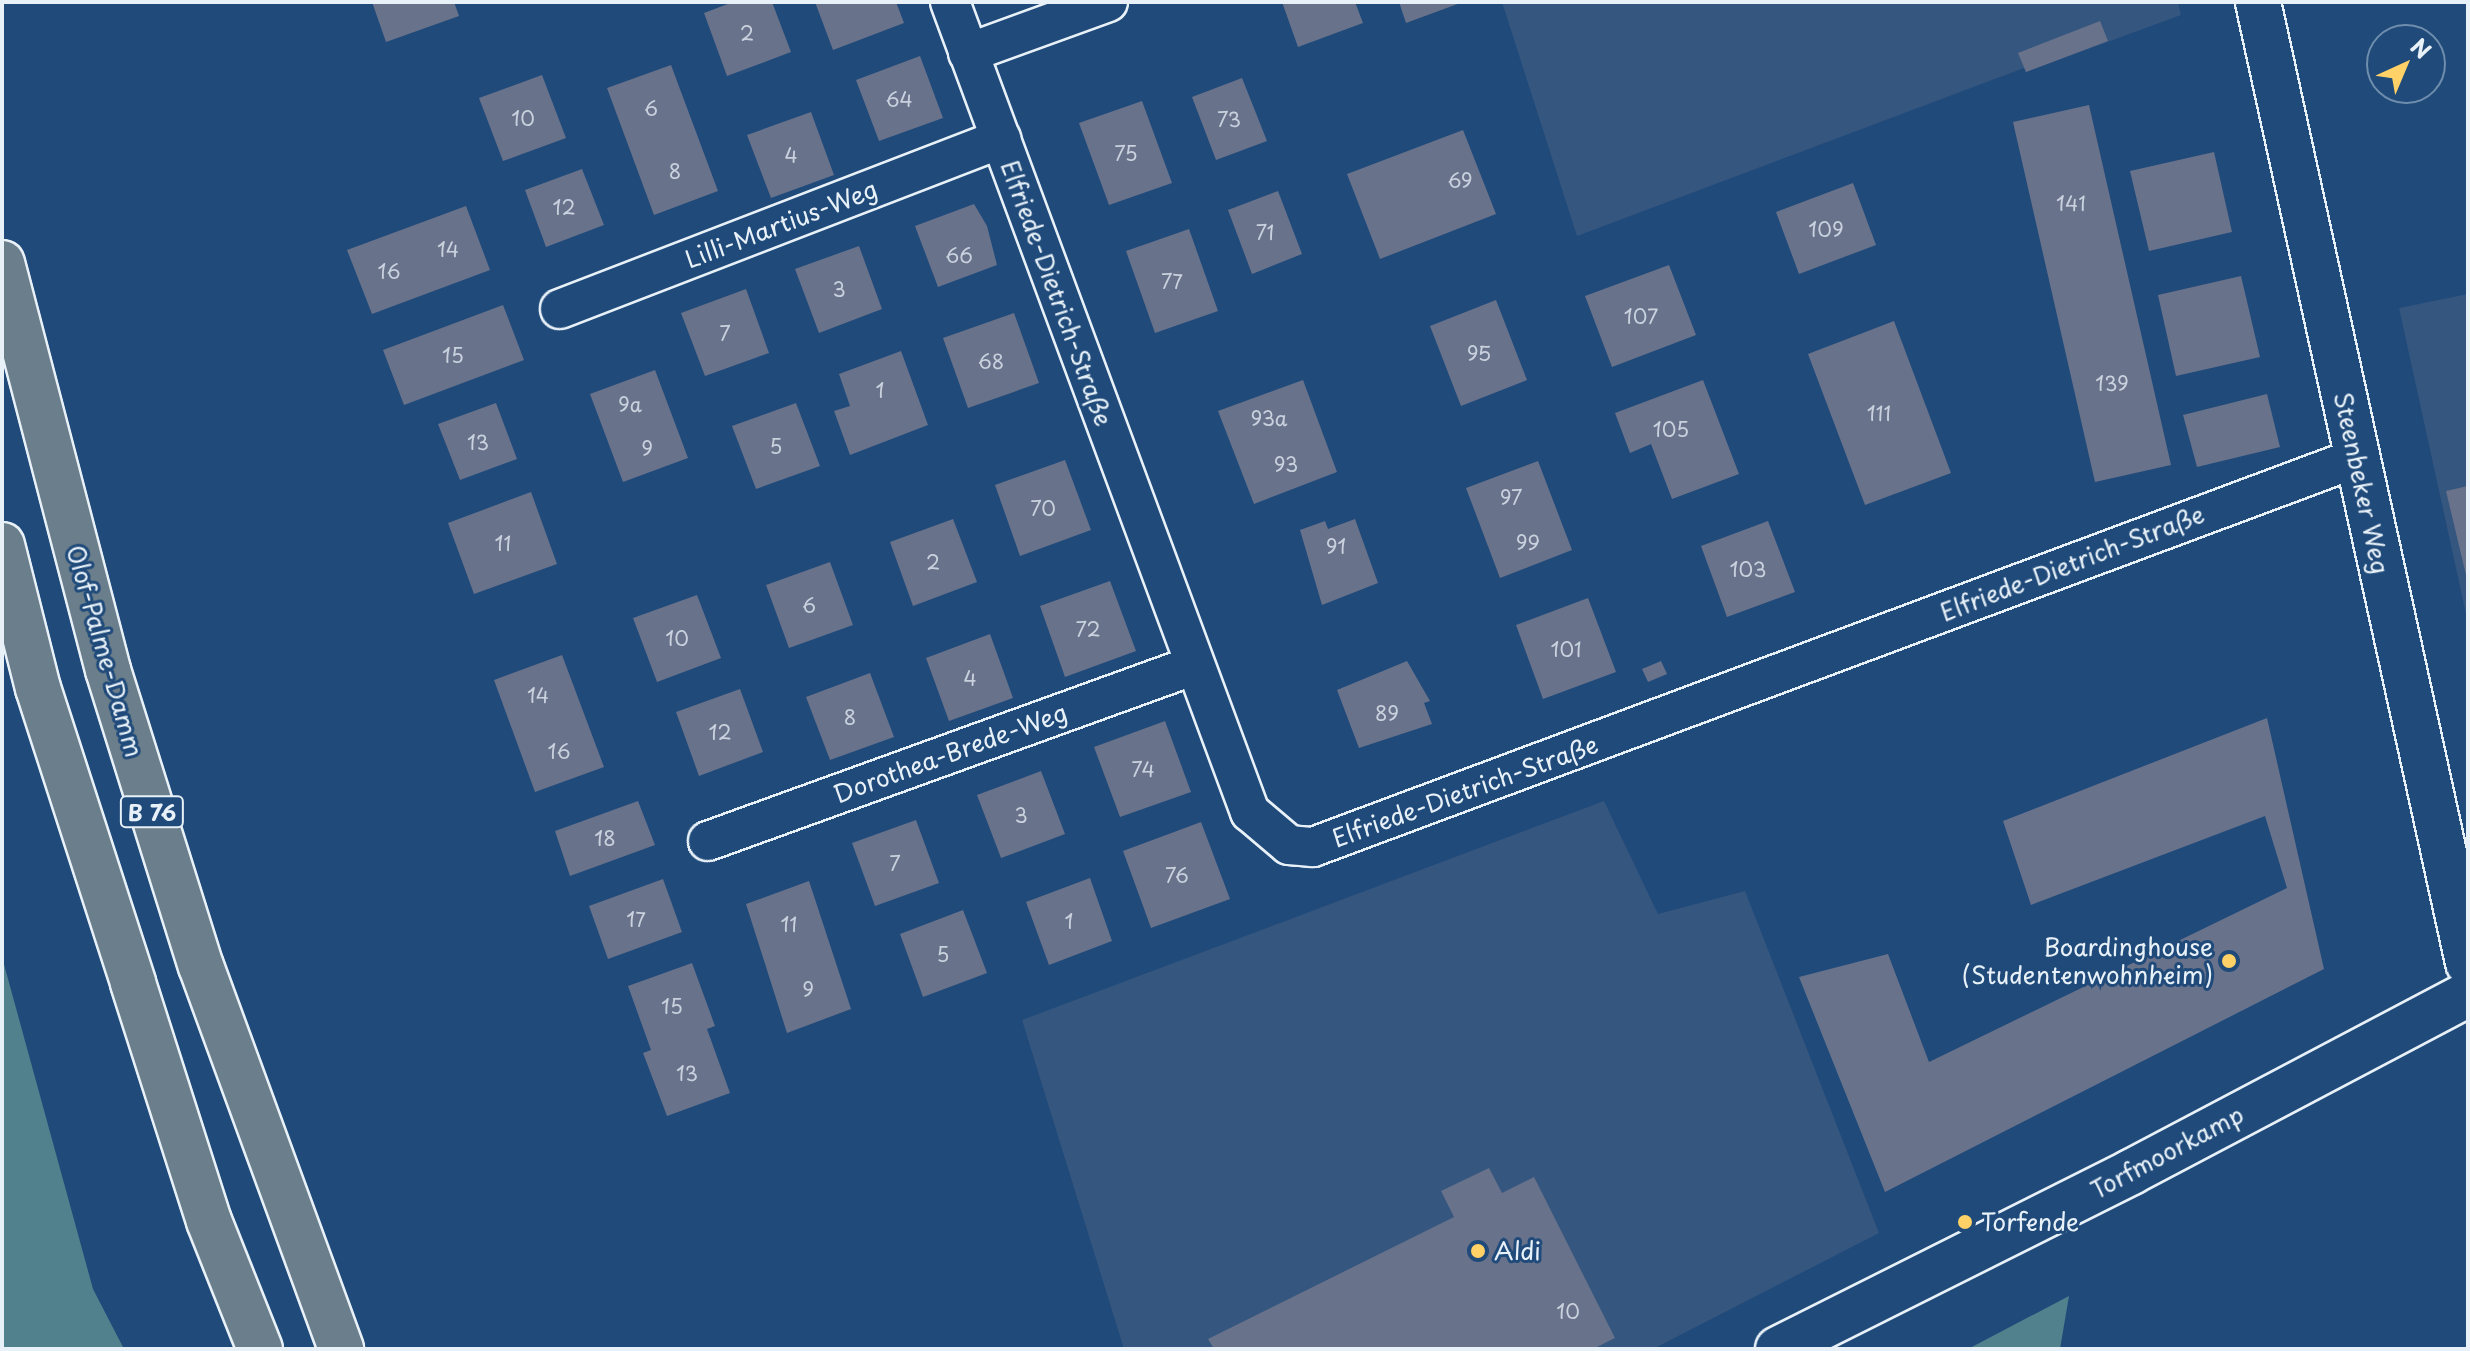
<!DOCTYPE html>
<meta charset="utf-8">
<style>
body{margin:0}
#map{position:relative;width:2470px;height:1351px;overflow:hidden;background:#1f4a7a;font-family:"Playpen Sans",sans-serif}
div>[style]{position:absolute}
.built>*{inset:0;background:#35567f}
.green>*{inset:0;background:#50818d}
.building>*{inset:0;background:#69728b}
.roads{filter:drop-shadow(2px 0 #e8f1f8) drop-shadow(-2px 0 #e8f1f8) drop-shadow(0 2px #e8f1f8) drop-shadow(0 -2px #e8f1f8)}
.street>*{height:38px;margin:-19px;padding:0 19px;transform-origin:19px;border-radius:19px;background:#1f4a7a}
.secondary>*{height:44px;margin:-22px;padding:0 22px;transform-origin:22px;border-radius:22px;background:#1f4a7a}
.highway>*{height:44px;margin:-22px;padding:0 22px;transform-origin:22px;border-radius:22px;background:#6b7e8b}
.dots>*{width:22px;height:22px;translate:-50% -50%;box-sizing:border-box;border:4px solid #1f4a7a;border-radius:50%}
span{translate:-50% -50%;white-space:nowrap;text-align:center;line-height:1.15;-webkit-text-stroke:6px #1f4a7a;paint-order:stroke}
.number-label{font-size:20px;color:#c8d1dd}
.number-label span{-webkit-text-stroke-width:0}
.shield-label span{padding:2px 6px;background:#1f4a7a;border:2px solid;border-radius:6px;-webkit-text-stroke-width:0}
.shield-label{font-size:22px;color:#e8f1f8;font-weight:700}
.street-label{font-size:24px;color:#e8f1f8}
.poi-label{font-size:24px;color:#e8f1f8}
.right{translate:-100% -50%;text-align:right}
.left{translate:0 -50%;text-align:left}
.frame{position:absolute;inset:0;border:4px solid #e8f1f8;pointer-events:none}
.north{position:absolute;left:2366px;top:24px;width:80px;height:80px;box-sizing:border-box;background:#1f4a7a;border:2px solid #6f8dac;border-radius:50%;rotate:44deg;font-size:22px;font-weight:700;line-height:32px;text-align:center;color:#e8f1f8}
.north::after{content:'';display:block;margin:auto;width:28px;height:36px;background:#ffd166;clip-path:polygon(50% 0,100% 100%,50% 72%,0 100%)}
</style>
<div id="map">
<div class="built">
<div style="clip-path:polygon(1502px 2px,2178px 2px,2181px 15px,2026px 72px,2024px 68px,1577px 236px)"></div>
<div style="clip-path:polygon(2468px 294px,2468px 623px,2399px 308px)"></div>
<div style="clip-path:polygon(1604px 801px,1658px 914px,1745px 891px,1879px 1233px,1653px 1349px,1124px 1349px,1022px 1020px)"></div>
</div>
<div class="green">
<div style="clip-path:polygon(2px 957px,93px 1289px,124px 1349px,2px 1349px)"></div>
<div style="clip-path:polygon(2069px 1296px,2060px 1349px,1968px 1349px)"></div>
</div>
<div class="building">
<div style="clip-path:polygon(372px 2px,454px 2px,459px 16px,386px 42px)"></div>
<div style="clip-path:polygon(733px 2px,772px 2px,791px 52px,727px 76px,704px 13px)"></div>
<div style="clip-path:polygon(815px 2px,896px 2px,904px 23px,833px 50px)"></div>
<div style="clip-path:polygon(1282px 2px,1355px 2px,1363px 23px,1298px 47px)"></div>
<div style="clip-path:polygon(1399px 2px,1463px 2px,1406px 23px)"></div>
<div style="clip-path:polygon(2100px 21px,2108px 41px,2026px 72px,2018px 53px)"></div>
<div style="clip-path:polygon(920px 56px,943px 118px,879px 141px,856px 80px)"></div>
<div style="clip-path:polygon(671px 65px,718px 191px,654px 215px,607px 88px)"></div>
<div style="clip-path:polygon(542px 75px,566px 138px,503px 161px,479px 98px)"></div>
<div style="clip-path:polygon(1242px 78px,1267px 141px,1216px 160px,1192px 97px)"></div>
<div style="clip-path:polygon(1142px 101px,1172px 183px,1109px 205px,1079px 123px)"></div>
<div style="clip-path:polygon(2089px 105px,2171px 465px,2095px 482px,2013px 122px)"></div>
<div style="clip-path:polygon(811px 112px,834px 175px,771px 198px,747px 135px)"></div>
<div style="clip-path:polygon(1463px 130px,1496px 214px,1380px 259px,1347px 174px)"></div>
<div style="clip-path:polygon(2214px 152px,2232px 232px,2149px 251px,2130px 171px)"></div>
<div style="clip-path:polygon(582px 169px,604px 225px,546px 247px,525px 190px)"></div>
<div style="clip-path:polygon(1853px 183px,1876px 245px,1799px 274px,1776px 212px)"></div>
<div style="clip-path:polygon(1278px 191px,1302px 254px,1252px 274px,1228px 210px)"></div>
<div style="clip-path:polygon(974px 204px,987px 226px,997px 265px,938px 287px,915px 226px)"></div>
<div style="clip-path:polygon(466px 206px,490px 270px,372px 314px,347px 250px)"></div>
<div style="clip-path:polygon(1189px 229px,1218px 311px,1155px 333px,1126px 251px)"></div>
<div style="clip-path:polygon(859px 246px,882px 309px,819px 333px,795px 269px)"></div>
<div style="clip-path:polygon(1669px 265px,1696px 335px,1612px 367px,1585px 296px)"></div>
<div style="clip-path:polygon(2241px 276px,2260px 357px,2176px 376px,2158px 295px)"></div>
<div style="clip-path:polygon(746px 289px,769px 353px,705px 376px,681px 313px)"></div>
<div style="clip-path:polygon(1496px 300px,1527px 380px,1461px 406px,1430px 326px)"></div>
<div style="clip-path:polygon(503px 305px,524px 360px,404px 405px,383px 350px)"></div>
<div style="clip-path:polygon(1014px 313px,1039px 383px,968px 408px,943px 338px)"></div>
<div style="clip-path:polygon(1894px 321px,1951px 473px,1865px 505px,1808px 354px)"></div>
<div style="clip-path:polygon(901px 351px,928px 425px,850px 455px,834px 411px,850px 406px,839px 374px)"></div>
<div style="clip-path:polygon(655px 370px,688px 458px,623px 482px,590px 394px)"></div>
<div style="clip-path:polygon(1303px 380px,1337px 472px,1254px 504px,1218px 411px)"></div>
<div style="clip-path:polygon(1703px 380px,1739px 474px,1672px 499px,1651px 444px,1630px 453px,1615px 413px)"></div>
<div style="clip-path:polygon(2267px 394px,2280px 447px,2197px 467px,2183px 415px)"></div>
<div style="clip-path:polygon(496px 403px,517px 459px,460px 480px,438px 424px)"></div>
<div style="clip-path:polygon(796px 403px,820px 466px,756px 489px,732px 426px)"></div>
<div style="clip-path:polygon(1065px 460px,1091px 530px,1020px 556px,995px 485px)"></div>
<div style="clip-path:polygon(1538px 461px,1572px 550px,1500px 578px,1466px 488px)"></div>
<div style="clip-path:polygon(2468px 486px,2468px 579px,2467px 579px,2446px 491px)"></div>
<div style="clip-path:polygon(531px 492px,557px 564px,474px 594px,448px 523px)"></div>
<div style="clip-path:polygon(953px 519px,977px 582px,913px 606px,890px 542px)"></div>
<div style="clip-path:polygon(1355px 519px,1378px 583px,1322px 605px,1300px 530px,1325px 521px,1328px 529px)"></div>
<div style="clip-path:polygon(1768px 521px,1795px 592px,1727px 617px,1701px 546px)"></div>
<div style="clip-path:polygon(830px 562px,853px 625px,789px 648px,766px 585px)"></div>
<div style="clip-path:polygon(1110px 581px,1136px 651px,1065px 677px,1040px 606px)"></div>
<div style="clip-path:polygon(697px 595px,721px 658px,657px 682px,633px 618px)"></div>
<div style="clip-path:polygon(1588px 598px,1616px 672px,1543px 699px,1516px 625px)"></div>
<div style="clip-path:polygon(990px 634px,1013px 698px,949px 721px,926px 658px)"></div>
<div style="clip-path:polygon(562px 655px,604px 767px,535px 792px,494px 680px)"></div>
<div style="clip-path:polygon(1407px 661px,1430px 701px,1424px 703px,1432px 724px,1359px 748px,1337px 690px)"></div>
<div style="clip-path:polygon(1661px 661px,1667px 674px,1648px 682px,1642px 669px)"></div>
<div style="clip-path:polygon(870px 673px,894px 737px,830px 760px,806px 697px)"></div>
<div style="clip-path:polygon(740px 689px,763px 752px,699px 776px,676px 712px)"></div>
<div style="clip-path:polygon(2267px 718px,2324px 969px,1885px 1192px,1799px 977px,1888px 954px,1929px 1062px,2287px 888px,2265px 816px,2031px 905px,2003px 821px)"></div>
<div style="clip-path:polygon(1165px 721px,1191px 792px,1120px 817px,1094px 747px)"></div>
<div style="clip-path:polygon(1041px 771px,1065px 834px,1001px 858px,977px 795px)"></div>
<div style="clip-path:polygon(638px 801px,655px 845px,570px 876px,555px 831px)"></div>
<div style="clip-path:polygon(916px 820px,939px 883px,875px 906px,852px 843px)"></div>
<div style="clip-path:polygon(1201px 822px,1230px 899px,1151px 928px,1123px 851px)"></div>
<div style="clip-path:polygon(1090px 878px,1112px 941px,1049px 965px,1026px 902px)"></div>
<div style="clip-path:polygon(663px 879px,682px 932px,608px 959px,589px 906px)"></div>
<div style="clip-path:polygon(809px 881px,851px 1009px,787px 1033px,746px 904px)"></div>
<div style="clip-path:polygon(963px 910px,987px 973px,923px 997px,900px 934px)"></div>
<div style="clip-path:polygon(692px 963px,715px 1026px,707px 1029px,730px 1093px,667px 1116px,643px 1053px,651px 1050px,628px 986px)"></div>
<div style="clip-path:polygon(1489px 1168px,1502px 1193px,1534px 1177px,1615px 1338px,1593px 1349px,1214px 1349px,1208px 1339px,1454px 1217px,1441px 1191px)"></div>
</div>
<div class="roads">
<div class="street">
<div style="left:950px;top:2px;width:864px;rotate:69.68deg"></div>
<div style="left:1250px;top:812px;width:51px;rotate:40.2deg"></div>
<div style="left:1289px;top:845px;width:24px;rotate:5deg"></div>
<div style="left:1313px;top:847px;width:1113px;rotate:-20.45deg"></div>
<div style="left:968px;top:53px;width:149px;rotate:-20deg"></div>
<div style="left:560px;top:309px;width:473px;rotate:-21.1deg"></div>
<div style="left:708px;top:841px;width:515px;rotate:-19.88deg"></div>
</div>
<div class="secondary">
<div style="left:2258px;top:2px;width:984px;rotate:77.67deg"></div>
<div style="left:1778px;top:1349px;width:395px;rotate:-26.6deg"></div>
<div style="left:2131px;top:1172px;width:381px;rotate:-27.8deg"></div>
</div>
<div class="highway">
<div style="left:2px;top:263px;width:421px;rotate:75.4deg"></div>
<div style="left:108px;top:670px;width:310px;rotate:72.6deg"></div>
<div style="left:201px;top:966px;width:408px;rotate:69.9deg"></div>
<div style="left:2px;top:545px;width:147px;rotate:75.9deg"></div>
<div style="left:38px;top:688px;width:310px;rotate:72.1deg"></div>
<div style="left:133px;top:983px;width:250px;rotate:72.3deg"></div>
<div style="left:209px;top:1221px;width:138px;rotate:68.3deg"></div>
</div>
</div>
<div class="dots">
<div style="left:2229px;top:961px;background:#ffd166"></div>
<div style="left:1965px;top:1222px;background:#ffd166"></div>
<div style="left:1478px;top:1251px;background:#ffd166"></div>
</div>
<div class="number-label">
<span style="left:747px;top:33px">2</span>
<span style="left:899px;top:99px">64</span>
<span style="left:651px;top:108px">6</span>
<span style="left:523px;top:118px">10</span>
<span style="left:1229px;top:119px">73</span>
<span style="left:1126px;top:153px">75</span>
<span style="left:791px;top:155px">4</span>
<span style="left:675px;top:171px">8</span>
<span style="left:1460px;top:180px">69</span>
<span style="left:2071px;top:203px">141</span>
<span style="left:564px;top:207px">12</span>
<span style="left:1826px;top:229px">109</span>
<span style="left:1265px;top:232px">71</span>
<span style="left:448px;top:249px">14</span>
<span style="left:959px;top:255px">66</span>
<span style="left:389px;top:271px">16</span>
<span style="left:1172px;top:281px">77</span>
<span style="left:839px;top:289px">3</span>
<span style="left:1641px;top:316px">107</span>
<span style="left:725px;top:333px">7</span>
<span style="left:1479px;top:353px">95</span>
<span style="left:453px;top:355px">15</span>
<span style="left:991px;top:361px">68</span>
<span style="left:2112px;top:383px">139</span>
<span style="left:880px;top:390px">1</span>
<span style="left:630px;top:404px">9a</span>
<span style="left:1879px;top:413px">111</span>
<span style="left:1269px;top:418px">93a</span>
<span style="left:1671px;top:429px">105</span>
<span style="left:478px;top:442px">13</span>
<span style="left:776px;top:446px">5</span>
<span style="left:647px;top:448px">9</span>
<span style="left:1286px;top:464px">93</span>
<span style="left:1511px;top:497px">97</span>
<span style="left:1043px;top:508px">70</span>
<span style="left:1528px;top:542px">99</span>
<span style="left:503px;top:543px">11</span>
<span style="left:1336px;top:546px">91</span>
<span style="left:933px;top:562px">2</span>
<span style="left:1748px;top:569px">103</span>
<span style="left:809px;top:605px">6</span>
<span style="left:1088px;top:629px">72</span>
<span style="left:677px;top:638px">10</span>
<span style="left:1566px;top:649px">101</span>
<span style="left:970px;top:678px">4</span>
<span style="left:538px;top:695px">14</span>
<span style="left:1387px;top:713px">89</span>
<span style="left:850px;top:717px">8</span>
<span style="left:720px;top:732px">12</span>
<span style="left:559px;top:751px">16</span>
<span style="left:1143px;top:769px">74</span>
<span style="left:1021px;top:815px">3</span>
<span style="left:605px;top:838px">18</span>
<span style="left:895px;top:863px">7</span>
<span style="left:1177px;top:875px">76</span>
<span style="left:636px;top:919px">17</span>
<span style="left:1069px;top:921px">1</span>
<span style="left:789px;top:924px">11</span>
<span style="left:943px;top:954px">5</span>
<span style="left:808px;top:989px">9</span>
<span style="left:672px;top:1006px">15</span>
<span style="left:687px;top:1073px">13</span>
<span style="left:1568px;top:1311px">10</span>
</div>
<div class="shield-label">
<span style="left:152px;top:812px">B 76</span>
</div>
<div class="street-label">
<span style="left:781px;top:224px;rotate:-21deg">Lilli-Martius-Weg</span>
<span style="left:1057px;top:293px;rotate:70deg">Elfriede-Dietrich-Straße</span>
<span style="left:2362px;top:483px;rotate:78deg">Steenbeker Weg</span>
<span style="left:2072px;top:563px;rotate:-21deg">Elfriede-Dietrich-Straße</span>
<span style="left:105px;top:651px;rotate:74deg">Olof-Palme-Damm</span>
<span style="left:950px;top:753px;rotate:-20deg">Dorothea-Brede-Weg</span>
<span style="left:1465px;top:791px;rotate:-20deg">Elfriede-Dietrich-Straße</span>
<span style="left:2167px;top:1152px;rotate:-28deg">Torfmoorkamp</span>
</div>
<div class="poi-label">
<span class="right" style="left:2213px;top:961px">Boardinghouse<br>(Studentenwohnheim)</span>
<span class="left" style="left:1981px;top:1222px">Torfende</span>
<span class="left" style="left:1494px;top:1251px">Aldi</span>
</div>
<div class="frame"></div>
<div class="north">N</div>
</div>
